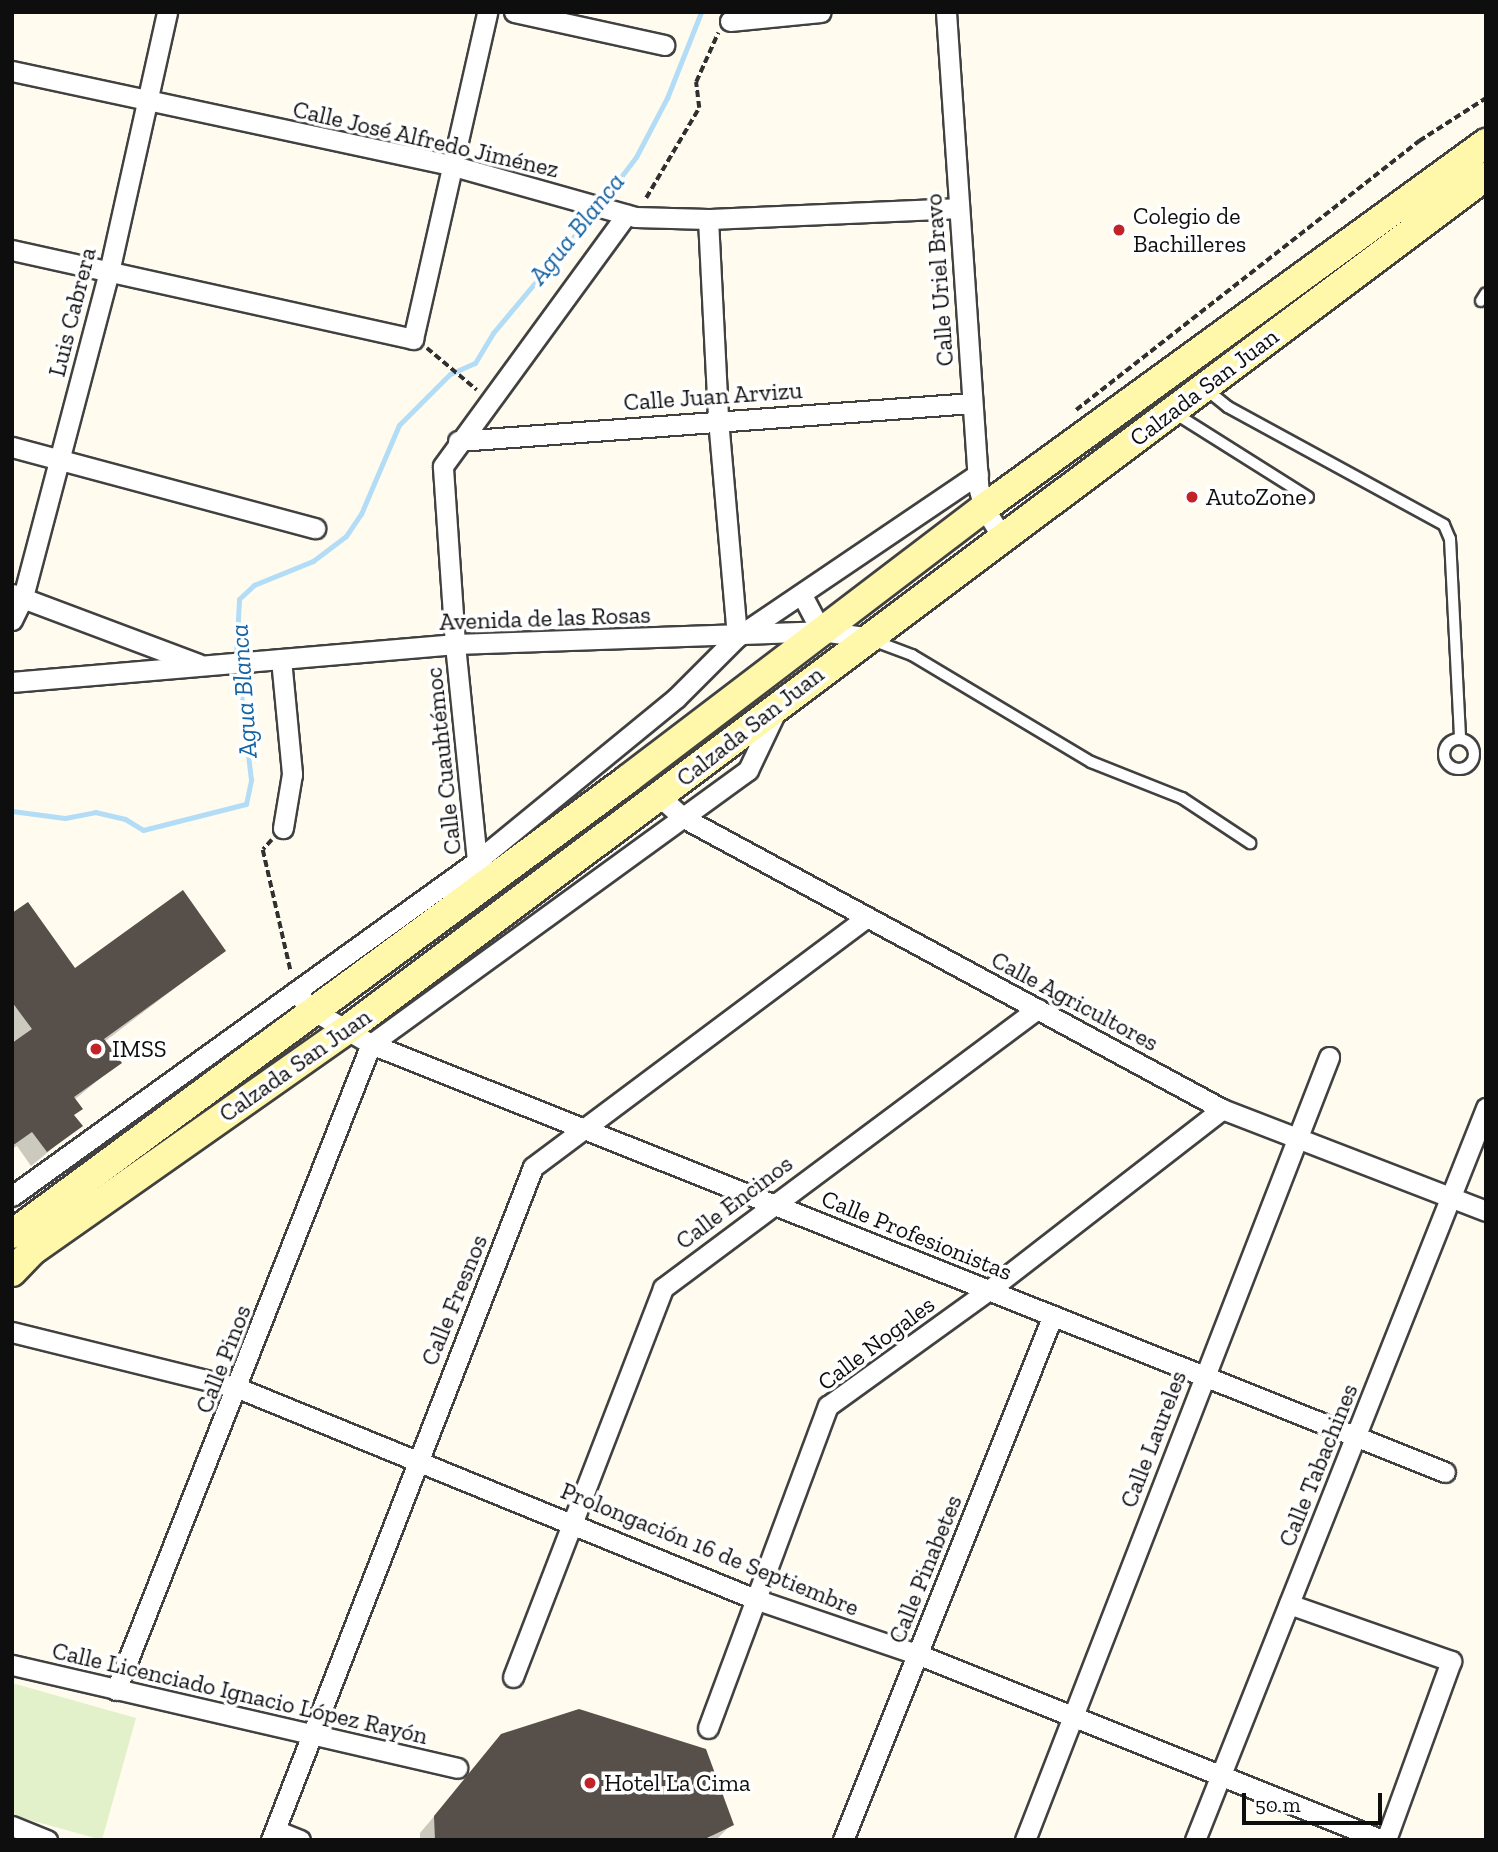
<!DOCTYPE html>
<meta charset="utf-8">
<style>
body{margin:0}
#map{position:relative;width:1498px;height:1852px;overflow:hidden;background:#fffcef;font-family:"Zilla Slab",serif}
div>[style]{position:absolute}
.pitch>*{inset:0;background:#e3f1ca}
.shadow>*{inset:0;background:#0003}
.stream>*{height:5px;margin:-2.5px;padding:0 2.5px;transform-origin:2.5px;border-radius:2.5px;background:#b3ddf7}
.building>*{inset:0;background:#574f4a}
.path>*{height:3.5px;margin-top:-1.75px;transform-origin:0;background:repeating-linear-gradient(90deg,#303030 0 7px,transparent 0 10.5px)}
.roads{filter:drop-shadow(2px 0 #414141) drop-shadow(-2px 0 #414141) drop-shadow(0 2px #414141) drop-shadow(0 -2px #414141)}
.service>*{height:10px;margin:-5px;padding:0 5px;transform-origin:5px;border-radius:5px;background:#fff}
.service>.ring{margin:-5px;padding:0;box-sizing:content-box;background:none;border:10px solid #fff;border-radius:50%}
.minor>*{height:19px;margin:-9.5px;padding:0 9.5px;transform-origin:9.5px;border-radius:9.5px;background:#fff}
.secondary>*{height:28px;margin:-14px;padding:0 14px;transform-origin:14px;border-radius:14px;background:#fff7aa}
.dots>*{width:19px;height:19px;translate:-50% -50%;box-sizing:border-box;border:4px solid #fff;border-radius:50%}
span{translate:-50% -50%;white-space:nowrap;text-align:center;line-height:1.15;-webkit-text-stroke:7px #fff;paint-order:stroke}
.street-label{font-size:24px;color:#0e0e0e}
.poi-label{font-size:24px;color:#0e0e0e}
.left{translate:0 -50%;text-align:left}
.water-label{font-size:26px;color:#1463a3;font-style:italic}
.frame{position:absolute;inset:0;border:14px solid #0e0e0e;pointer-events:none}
.scale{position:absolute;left:1242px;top:1793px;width:140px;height:32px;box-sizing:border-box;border:4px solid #0e0e0e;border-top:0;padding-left:9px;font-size:21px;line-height:24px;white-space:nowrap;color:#0e0e0e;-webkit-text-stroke:5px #fff;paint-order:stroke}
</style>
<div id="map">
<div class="pitch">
<div style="clip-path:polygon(12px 1683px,136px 1718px,102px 1840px,12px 1815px)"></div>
</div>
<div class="shadow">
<div style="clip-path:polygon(12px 915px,75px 971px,224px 951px,104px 1042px,119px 1063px,74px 1100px,73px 1116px,80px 1126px,31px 1166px,17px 1146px,12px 1149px,12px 1045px,16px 1043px,12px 1037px)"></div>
<div style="clip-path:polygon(502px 1736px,732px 1824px,716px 1840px,707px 1840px,717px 1831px,699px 1840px,420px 1840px,420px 1833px)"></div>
</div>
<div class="stream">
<div style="left:602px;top:202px;width:56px;rotate:-52.9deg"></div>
<div style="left:636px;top:157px;width:67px;rotate:-62.3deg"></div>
<div style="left:667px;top:98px;width:92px;rotate:-68.4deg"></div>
<div style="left:236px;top:657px;width:58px;rotate:-87deg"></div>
<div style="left:239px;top:599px;width:21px;rotate:-43deg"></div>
<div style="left:254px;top:585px;width:64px;rotate:-22.1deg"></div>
<div style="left:313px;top:561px;width:41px;rotate:-37.1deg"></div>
<div style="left:346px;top:536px;width:27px;rotate:-56deg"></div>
<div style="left:361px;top:514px;width:97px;rotate:-66.9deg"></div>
<div style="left:399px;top:425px;width:72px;rotate:-45deg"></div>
<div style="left:450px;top:374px;width:27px;rotate:-24deg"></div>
<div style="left:475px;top:363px;width:35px;rotate:-59deg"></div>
<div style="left:493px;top:333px;width:160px;rotate:-50.1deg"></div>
<div style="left:12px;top:811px;width:53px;rotate:7.5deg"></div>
<div style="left:65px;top:818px;width:31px;rotate:-11deg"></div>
<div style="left:95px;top:812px;width:31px;rotate:13deg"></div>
<div style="left:125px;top:819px;width:21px;rotate:31deg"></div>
<div style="left:143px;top:830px;width:106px;rotate:-14.2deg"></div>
<div style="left:246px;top:804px;width:25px;rotate:-78deg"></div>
<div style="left:251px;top:780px;width:114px;rotate:-96.6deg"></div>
</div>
<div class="building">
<div style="clip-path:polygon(183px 890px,226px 951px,104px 1039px,122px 1063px,74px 1097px,83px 1109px,74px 1115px,83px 1126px,47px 1152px,32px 1132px,12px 1146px,12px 1043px,32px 1029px,12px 1002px,12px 913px,28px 902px,75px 968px)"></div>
<div style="clip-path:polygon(579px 1709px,706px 1749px,734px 1825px,703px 1840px,435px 1840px,434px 1816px,501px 1734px)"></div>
</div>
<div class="path">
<div style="left:646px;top:198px;width:104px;rotate:-59.5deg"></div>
<div style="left:699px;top:108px;width:26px;rotate:-97deg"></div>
<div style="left:696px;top:82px;width:54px;rotate:-65.8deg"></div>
<div style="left:427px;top:348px;width:65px;rotate:40deg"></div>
<div style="left:1076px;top:410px;width:436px;rotate:-38.1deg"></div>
<div style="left:1419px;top:141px;width:80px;rotate:-32.7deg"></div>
<div style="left:272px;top:840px;width:13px;rotate:132deg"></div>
<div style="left:263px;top:850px;width:125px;rotate:77.1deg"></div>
</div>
<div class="roads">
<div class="service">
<div style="left:1481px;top:301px;width:9px;rotate:-58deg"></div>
<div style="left:1207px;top:390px;width:27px;rotate:39deg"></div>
<div style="left:1228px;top:407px;width:246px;rotate:28.6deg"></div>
<div style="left:1444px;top:525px;width:15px;rotate:67deg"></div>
<div style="left:1450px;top:539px;width:198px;rotate:87.1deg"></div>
<div style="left:1176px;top:414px;width:156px;rotate:32.2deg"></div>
<div style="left:872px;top:640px;width:43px;rotate:20.6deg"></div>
<div style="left:912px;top:655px;width:209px;rotate:30.9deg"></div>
<div style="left:1091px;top:762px;width:98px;rotate:21.6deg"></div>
<div style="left:1182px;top:798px;width:82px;rotate:33.5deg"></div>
<div class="ring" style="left:1444px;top:739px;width:20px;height:20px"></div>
</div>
<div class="minor">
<div style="left:514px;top:12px;width:154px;rotate:12.4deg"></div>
<div style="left:946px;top:12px;width:475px;rotate:86.1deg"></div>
<div style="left:978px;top:486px;width:23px;rotate:75deg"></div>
<div style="left:984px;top:508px;width:36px;rotate:58deg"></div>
<div style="left:730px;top:21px;width:91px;rotate:-5.6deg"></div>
<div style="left:12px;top:71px;width:452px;rotate:12.1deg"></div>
<div style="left:454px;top:166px;width:188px;rotate:15.7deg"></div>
<div style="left:635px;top:217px;width:73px;rotate:1.6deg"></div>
<div style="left:708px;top:219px;width:250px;rotate:-2.5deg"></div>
<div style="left:708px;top:219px;width:200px;rotate:87.1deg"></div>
<div style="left:718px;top:419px;width:219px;rotate:85deg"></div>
<div style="left:12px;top:250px;width:411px;rotate:12.5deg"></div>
<div style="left:413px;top:339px;width:335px;rotate:-77.2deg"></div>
<div style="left:458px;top:441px;width:515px;rotate:-4.23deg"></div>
<div style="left:12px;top:447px;width:314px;rotate:15deg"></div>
<div style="left:12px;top:594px;width:199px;rotate:20.6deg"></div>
<div style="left:802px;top:595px;width:41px;rotate:62.2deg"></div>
<div style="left:12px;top:620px;width:25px;rotate:-64deg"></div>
<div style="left:23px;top:597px;width:336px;rotate:-75.2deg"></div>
<div style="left:109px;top:272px;width:266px;rotate:-77.4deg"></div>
<div style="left:281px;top:659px;width:116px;rotate:84.5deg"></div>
<div style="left:292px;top:774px;width:55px;rotate:99.5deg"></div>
<div style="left:12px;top:682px;width:445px;rotate:-4.9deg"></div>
<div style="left:455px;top:644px;width:366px;rotate:-2deg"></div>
<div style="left:821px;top:631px;width:44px;rotate:7.8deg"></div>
<div style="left:659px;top:796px;width:31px;rotate:42deg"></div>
<div style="left:682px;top:817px;width:614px;rotate:28.4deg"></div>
<div style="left:1222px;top:1109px;width:283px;rotate:21.1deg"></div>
<div style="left:482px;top:869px;width:9px;rotate:-122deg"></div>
<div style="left:477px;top:861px;width:218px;rotate:-95.8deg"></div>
<div style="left:455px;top:644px;width:178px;rotate:-93.9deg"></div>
<div style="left:443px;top:466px;width:311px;rotate:-53.9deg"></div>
<div style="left:295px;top:992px;width:27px;rotate:45deg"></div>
<div style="left:314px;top:1011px;width:66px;rotate:30.1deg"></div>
<div style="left:371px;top:1044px;width:1156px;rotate:21.73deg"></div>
<div style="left:371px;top:1044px;width:466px;rotate:-36deg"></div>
<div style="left:748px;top:770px;width:72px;rotate:-64.5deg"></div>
<div style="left:12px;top:1196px;width:573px;rotate:-35.77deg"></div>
<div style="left:477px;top:861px;width:257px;rotate:-39.3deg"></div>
<div style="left:676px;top:698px;width:86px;rotate:-45deg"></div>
<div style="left:737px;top:637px;width:291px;rotate:-34.1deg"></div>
<div style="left:12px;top:1332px;width:233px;rotate:13.9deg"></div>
<div style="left:238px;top:1388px;width:558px;rotate:22.2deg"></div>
<div style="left:755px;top:1599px;width:171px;rotate:18.8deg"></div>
<div style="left:917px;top:1654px;width:500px;rotate:21.8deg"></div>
<div style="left:1289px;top:1604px;width:172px;rotate:19.4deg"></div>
<div style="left:1451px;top:1661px;width:190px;rotate:110deg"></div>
<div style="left:12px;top:1665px;width:457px;rotate:13deg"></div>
<div style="left:513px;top:1677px;width:417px;rotate:-68.9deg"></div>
<div style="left:663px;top:1288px;width:467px;rotate:-36.7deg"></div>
<div style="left:116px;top:1690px;width:695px;rotate:-68.46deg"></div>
<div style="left:708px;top:1728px;width:344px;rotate:-69.6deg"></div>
<div style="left:828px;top:1406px;width:198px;rotate:-35.8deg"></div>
<div style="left:989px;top:1290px;width:295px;rotate:-37.8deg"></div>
<div style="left:12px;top:1826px;width:38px;rotate:22deg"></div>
<div style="left:275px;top:1830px;width:27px;rotate:22deg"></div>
<div style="left:271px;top:1840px;width:722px;rotate:-68.73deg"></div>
<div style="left:533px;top:1167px;width:417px;rotate:-36.8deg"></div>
<div style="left:843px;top:1840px;width:565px;rotate:-68.2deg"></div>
<div style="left:1025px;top:1840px;width:840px;rotate:-68.78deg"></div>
<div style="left:1195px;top:1840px;width:788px;rotate:-68.32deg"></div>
</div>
<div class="secondary">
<div style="left:12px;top:1234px;width:766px;rotate:-36.45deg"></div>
<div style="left:628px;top:779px;width:447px;rotate:-37.3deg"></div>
<div style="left:984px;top:508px;width:621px;rotate:-36.02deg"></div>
<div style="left:12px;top:1272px;width:29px;rotate:-46deg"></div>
<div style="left:32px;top:1251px;width:386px;rotate:-35.1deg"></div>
<div style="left:348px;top:1029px;width:1422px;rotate:-36.85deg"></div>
</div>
</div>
<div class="dots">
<div style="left:1119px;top:230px;background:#c22329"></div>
<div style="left:1192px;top:497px;background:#c22329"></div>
<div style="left:96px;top:1049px;background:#c22329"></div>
<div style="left:590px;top:1783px;background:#c22329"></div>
</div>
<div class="street-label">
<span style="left:426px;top:139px;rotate:13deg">Calle José Alfredo Jiménez</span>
<span style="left:939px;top:280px;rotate:-94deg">Calle Uriel Bravo</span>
<span style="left:72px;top:312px;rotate:-76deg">Luis Cabrera</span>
<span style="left:1204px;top:387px;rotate:-37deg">Calzada San Juan</span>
<span style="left:713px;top:396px;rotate:-4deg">Calle Juan Arvizu</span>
<span style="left:545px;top:618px;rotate:-2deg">Avenida de las Rosas</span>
<span style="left:750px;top:726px;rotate:-38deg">Calzada San Juan</span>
<span style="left:443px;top:761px;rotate:-96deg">Calle Cuauhtémoc</span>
<span style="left:1075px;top:1001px;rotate:28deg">Calle Agricultores</span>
<span style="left:295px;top:1065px;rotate:-35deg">Calzada San Juan</span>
<span style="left:734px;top:1202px;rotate:-37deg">Calle Encinos</span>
<span style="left:917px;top:1235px;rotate:22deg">Calle Profesionistas</span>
<span style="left:454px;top:1300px;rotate:-68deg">Calle Fresnos</span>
<span style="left:876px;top:1343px;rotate:-37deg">Calle Nogales</span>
<span style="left:223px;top:1359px;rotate:-69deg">Calle Pinos</span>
<span style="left:1153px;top:1439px;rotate:-69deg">Calle Laureles</span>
<span style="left:1318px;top:1465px;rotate:-68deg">Calle Tabachines</span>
<span style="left:710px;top:1549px;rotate:22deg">Prolongación 16 de Septiembre</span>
<span style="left:925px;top:1569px;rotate:-68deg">Calle Pinabetes</span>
<span style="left:240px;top:1693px;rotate:13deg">Calle Licenciado Ignacio López Rayón</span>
</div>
<div class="poi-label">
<span class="left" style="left:1133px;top:230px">Colegio de<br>Bachilleres</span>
<span class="left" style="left:1206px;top:497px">AutoZone</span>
<span class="left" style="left:112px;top:1049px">IMSS</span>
<span class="left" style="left:604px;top:1783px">Hotel La Cima</span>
</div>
<div class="water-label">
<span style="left:577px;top:229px;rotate:-51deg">Agua Blanca</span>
<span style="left:244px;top:691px;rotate:-94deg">Agua Blanca</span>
</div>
<div class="frame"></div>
<div class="scale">50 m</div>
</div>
